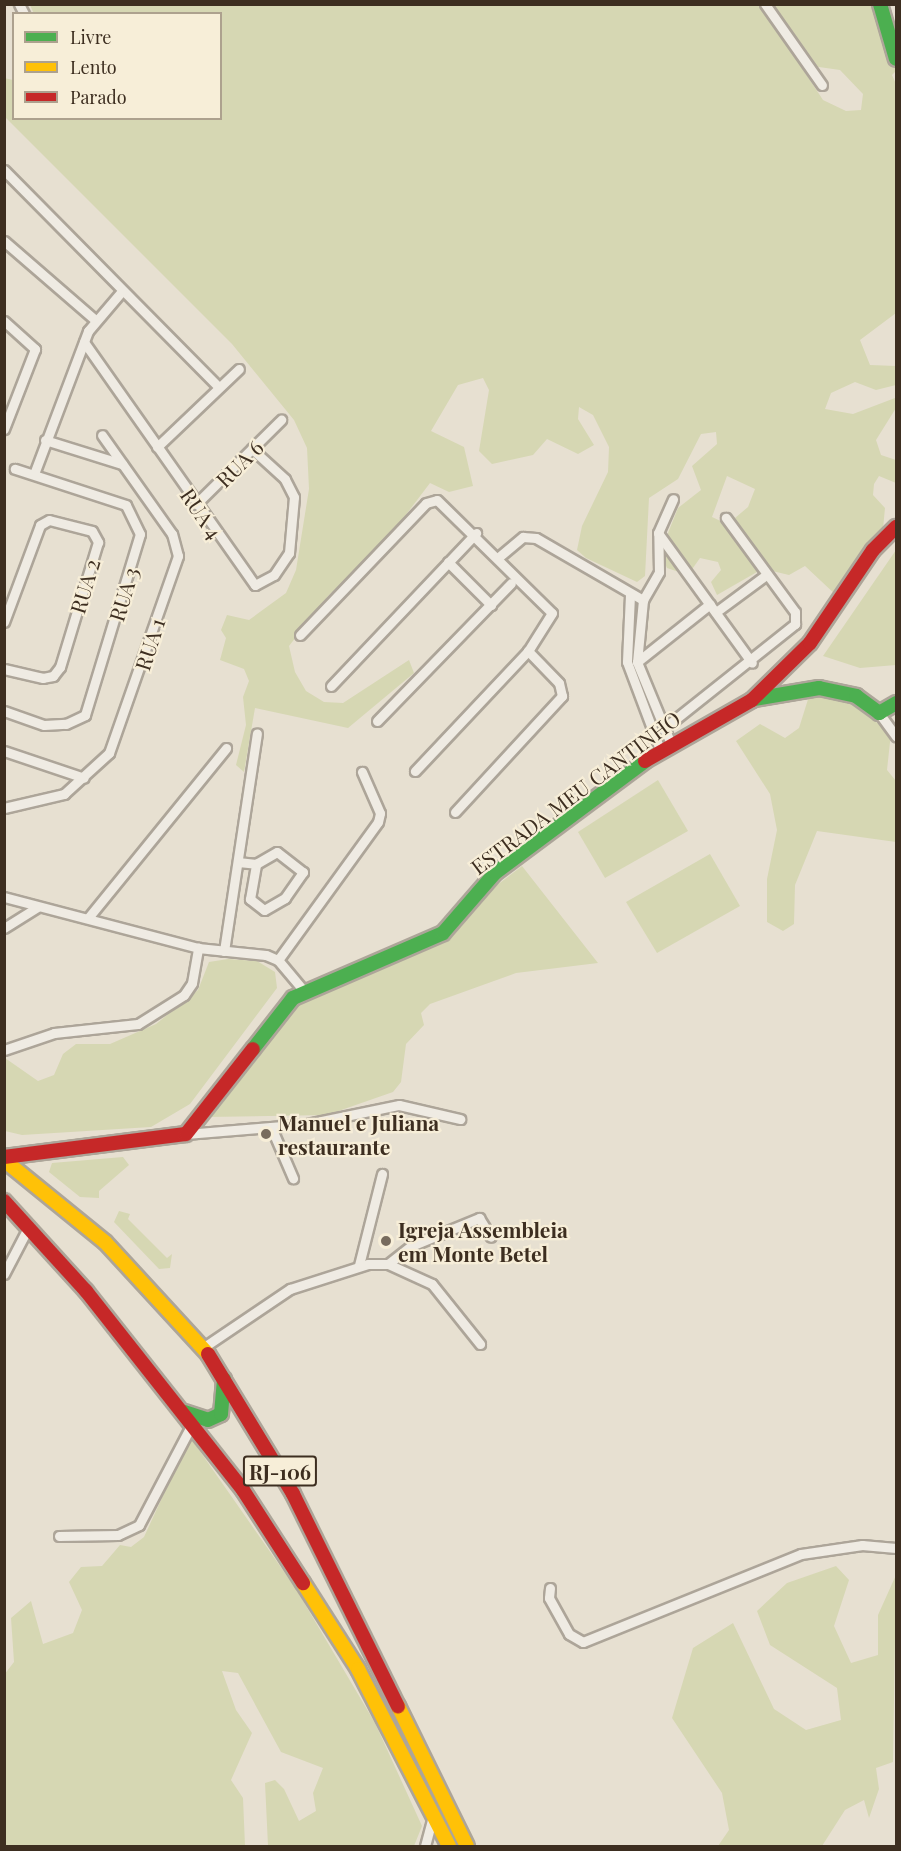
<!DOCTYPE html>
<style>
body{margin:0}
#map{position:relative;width:901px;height:1851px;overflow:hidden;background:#e7e0d1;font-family:"Playfair Display",serif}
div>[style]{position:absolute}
.green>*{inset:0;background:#d6d7b3}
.roads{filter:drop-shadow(2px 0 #ada599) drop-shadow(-2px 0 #ada599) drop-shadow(0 2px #ada599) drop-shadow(0 -2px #ada599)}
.street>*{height:9px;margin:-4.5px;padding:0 4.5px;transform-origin:4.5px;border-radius:4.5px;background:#efebe3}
.fast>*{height:14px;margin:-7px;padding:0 7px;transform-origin:7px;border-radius:7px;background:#4caf50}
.slow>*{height:14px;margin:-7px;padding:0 7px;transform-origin:7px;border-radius:7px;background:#ffc107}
.jam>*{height:14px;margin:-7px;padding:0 7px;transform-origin:7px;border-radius:7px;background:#c62828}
.dots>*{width:16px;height:16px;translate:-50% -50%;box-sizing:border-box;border:3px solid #f7eed8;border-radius:50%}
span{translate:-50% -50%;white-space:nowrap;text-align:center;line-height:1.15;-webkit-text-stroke:4.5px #f7eed8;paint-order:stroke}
.shield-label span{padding:2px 4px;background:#f7eed8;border:2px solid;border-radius:4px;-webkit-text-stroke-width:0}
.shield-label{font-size:20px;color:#3d2e20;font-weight:700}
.street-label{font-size:21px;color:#3d2e20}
.poi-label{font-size:21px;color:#3d2e20;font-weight:700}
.left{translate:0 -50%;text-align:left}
.frame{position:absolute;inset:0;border:6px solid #3d2e20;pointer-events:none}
.legend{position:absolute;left:12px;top:12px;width:210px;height:108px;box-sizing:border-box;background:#f7eed8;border:2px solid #ada18e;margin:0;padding:8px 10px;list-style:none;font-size:18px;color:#3d2e20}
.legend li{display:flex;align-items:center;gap:12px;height:30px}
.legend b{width:30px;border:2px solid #ada18e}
</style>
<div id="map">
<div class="green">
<div style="clip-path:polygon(760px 4px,823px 100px,846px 111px,861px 110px,863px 94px,840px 70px,812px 66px,770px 5px,880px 5px,896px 38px,896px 71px,892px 75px,896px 84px,896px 313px,860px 340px,870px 365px,896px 366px,896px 385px,876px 390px,855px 382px,831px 393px,825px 409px,853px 414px,895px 398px,896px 408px,876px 440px,881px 455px,896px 460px,896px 483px,879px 476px,874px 484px,873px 495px,885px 508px,883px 529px,850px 584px,837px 596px,805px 566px,789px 575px,764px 569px,735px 518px,748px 507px,755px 489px,727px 476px,712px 517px,727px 524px,757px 572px,717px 595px,711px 582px,721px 570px,718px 562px,700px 558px,688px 575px,667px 568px,660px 553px,678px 508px,701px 490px,692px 466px,717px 444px,716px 432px,701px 434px,678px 479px,649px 498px,645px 576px,637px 582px,586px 558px,577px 550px,582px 526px,608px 472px,609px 447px,593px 415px,579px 407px,578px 419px,594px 445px,578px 454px,547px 439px,533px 455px,492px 464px,479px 451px,489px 390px,483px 378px,458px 385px,431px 431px,464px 447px,473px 486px,449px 492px,430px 483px,386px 541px,328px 596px,289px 646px,295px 672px,306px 691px,324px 702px,343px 703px,409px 660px,414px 673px,348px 728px,255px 708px,244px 772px,236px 765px,246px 725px,243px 697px,249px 681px,244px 669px,220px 660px,226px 638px,221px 630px,227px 615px,249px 620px,286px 593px,296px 570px,309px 489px,307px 448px,294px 420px,232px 344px,5px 117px,4px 78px,13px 80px,14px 118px,220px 118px,220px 14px,34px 14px,30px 5px)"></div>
<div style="clip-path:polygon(896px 550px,896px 665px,860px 668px,823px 656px)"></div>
<div style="clip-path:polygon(810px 693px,845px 699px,891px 733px,887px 770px,896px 781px,896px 842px,817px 831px,795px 885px,794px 924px,783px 931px,767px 922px,767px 879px,777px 830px,770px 794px,736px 741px,760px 724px,785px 738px,799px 728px)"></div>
<div style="clip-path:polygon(658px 780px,688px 831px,605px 878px,578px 832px)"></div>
<div style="clip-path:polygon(710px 854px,740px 906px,657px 953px,626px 902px)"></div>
<div style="clip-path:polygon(522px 866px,598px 963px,516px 973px,430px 1004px,421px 1013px,424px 1025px,406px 1044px,401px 1082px,393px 1092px,327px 1115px,206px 1117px,278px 1018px,307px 995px,392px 965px)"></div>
<div style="clip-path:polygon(228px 959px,257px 961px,275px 972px,277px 988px,190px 1104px,151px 1127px,22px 1135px,5px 1131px,5px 1058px,38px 1081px,54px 1075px,63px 1054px,76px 1044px,110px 1044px,156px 1024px,198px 990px,209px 962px)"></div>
<div style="clip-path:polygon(123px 1157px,129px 1165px,99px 1191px,99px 1198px,80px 1197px,49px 1172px,52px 1163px)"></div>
<div style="clip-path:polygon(119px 1211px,130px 1214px,128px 1219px,167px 1258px,172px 1254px,170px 1268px,159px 1269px,114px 1222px)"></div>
<div style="clip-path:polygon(190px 1437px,296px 1589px,375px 1723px,422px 1826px,414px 1846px,268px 1846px,265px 1783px,275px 1780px,284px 1789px,299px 1821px,316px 1811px,313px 1793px,323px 1768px,281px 1752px,238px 1673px,222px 1671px,236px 1710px,252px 1733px,231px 1780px,243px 1798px,245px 1846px,5px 1846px,4px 1675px,14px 1662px,11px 1618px,31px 1601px,43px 1644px,73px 1633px,82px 1610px,69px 1582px,81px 1567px,102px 1566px,120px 1545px,131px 1547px,144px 1537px)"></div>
<div style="clip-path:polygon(836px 1566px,849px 1580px,834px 1626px,851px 1663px,878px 1655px,878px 1615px,896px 1575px,893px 1762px,876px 1768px,879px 1789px,869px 1818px,864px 1800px,845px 1810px,822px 1846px,718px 1846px,729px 1830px,722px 1793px,672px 1718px,693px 1648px,733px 1623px,774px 1709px,806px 1730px,841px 1720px,837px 1688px,770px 1645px,757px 1611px,787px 1583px)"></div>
</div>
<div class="roads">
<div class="street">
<div style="left:19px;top:4px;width:11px;rotate:63deg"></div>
<div style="left:765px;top:4px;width:99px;rotate:54.9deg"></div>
<div style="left:4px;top:170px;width:305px;rotate:45.3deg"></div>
<div style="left:4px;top:241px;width:119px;rotate:40.9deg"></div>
<div style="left:4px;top:321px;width:42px;rotate:42.1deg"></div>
<div style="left:35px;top:349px;width:86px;rotate:111.2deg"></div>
<div style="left:84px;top:342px;width:297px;rotate:54.9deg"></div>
<div style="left:255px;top:585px;width:21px;rotate:-28deg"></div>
<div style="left:274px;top:575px;width:27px;rotate:-56deg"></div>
<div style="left:289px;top:553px;width:56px;rotate:-84.9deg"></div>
<div style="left:294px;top:497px;width:20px;rotate:-117deg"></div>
<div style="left:285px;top:479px;width:45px;rotate:-137.7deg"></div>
<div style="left:45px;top:440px;width:81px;rotate:17.3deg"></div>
<div style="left:157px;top:447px;width:113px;rotate:-43.6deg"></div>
<div style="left:34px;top:474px;width:153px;rotate:-69.3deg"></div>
<div style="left:88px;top:331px;width:52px;rotate:-49.6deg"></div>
<div style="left:196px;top:504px;width:120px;rotate:-44.7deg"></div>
<div style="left:658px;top:533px;width:160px;rotate:54.1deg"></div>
<div style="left:500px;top:556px;width:30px;rotate:-40deg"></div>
<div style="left:523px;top:537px;width:13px;rotate:4deg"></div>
<div style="left:536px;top:538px;width:124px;rotate:30.1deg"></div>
<div style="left:643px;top:600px;width:62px;rotate:95.5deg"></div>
<div style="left:637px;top:662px;width:89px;rotate:67.5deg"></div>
<div style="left:448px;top:562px;width:61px;rotate:45deg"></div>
<div style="left:630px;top:595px;width:67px;rotate:92.6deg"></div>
<div style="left:627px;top:662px;width:94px;rotate:69.4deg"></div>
<div style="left:643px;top:600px;width:32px;rotate:-60deg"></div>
<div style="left:659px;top:572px;width:39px;rotate:-91deg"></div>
<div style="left:658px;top:533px;width:37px;rotate:-66deg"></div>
<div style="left:716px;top:612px;width:62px;rotate:-36.5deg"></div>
<div style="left:4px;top:622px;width:103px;rotate:-69.6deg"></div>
<div style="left:40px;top:525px;width:10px;rotate:-29deg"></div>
<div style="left:49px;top:520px;width:44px;rotate:14.3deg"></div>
<div style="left:92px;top:531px;width:13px;rotate:61deg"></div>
<div style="left:98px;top:542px;width:131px;rotate:106.9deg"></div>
<div style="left:60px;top:667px;width:11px;rotate:128deg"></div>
<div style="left:53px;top:676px;width:10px;rotate:169deg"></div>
<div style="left:43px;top:678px;width:40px;rotate:-167deg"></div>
<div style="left:300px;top:635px;width:182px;rotate:-46.3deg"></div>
<div style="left:426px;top:503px;width:11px;rotate:-15deg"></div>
<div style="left:437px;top:500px;width:161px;rotate:44.5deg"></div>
<div style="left:552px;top:613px;width:45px;rotate:122.3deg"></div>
<div style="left:528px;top:651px;width:165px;rotate:133.3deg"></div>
<div style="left:637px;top:662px;width:93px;rotate:-38.5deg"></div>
<div style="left:331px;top:686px;width:211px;rotate:-46.5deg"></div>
<div style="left:4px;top:711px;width:42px;rotate:19.3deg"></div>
<div style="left:44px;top:725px;width:22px;rotate:-3deg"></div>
<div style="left:66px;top:724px;width:21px;rotate:-25deg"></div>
<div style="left:85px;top:715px;width:189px;rotate:-73.1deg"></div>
<div style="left:140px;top:534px;width:32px;rotate:-116deg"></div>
<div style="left:126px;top:505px;width:117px;rotate:-162deg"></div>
<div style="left:879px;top:713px;width:29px;rotate:54deg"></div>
<div style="left:377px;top:721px;width:192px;rotate:-45.8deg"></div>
<div style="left:663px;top:729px;width:169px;rotate:-38.5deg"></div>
<div style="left:795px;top:624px;width:12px;rotate:-90deg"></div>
<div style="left:795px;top:612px;width:117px;rotate:-126.3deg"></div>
<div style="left:4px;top:751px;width:84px;rotate:18.6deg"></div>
<div style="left:4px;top:808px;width:62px;rotate:-13.1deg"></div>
<div style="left:64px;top:794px;width:61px;rotate:-42.3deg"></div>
<div style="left:109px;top:753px;width:209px;rotate:-70.7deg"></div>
<div style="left:178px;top:556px;width:23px;rotate:-105deg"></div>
<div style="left:172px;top:534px;width:121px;rotate:-125.3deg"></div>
<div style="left:455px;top:812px;width:158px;rotate:-47.3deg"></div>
<div style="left:562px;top:696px;width:13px;rotate:-103deg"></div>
<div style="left:559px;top:683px;width:45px;rotate:-134.1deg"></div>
<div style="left:238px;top:862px;width:18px;rotate:6deg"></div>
<div style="left:256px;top:864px;width:24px;rotate:-30deg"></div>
<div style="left:277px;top:852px;width:33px;rotate:38deg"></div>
<div style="left:303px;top:872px;width:32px;rotate:125deg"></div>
<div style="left:285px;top:898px;width:24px;rotate:150deg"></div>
<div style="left:264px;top:910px;width:18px;rotate:-142deg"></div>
<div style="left:250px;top:899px;width:36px;rotate:-80deg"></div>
<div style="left:4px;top:897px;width:201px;rotate:14.7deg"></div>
<div style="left:198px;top:948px;width:68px;rotate:5.9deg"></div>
<div style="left:266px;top:955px;width:13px;rotate:23deg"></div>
<div style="left:278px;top:960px;width:39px;rotate:50deg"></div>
<div style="left:88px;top:918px;width:219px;rotate:-50.9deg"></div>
<div style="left:4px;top:928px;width:40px;rotate:-32deg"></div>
<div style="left:224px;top:951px;width:220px;rotate:-81.4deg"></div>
<div style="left:278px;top:960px;width:170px;rotate:-54.1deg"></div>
<div style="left:378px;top:822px;width:9px;rotate:-77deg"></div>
<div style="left:380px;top:813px;width:45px;rotate:-113.7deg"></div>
<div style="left:4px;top:1050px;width:53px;rotate:-18.8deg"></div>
<div style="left:54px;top:1033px;width:84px;rotate:-6.1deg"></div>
<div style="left:138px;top:1024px;width:54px;rotate:-32.2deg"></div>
<div style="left:184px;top:995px;width:14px;rotate:-56deg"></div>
<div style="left:192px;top:983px;width:36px;rotate:-80deg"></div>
<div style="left:271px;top:1127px;width:56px;rotate:66.7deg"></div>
<div style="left:186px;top:1134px;width:121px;rotate:-4.7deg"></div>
<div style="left:307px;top:1124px;width:94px;rotate:-11.7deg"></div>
<div style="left:399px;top:1105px;width:63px;rotate:12.9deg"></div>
<div style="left:388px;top:1264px;width:29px;rotate:-38deg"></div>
<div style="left:411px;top:1246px;width:74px;rotate:-22.4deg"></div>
<div style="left:479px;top:1218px;width:22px;rotate:58deg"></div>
<div style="left:359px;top:1265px;width:94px;rotate:-75.8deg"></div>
<div style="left:4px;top:1274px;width:54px;rotate:-62.5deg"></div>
<div style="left:204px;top:1347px;width:104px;rotate:-34deg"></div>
<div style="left:290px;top:1289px;width:82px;rotate:-17.8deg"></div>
<div style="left:368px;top:1264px;width:20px"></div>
<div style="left:388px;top:1264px;width:48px;rotate:24.4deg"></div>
<div style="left:432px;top:1284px;width:77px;rotate:51.3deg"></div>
<div style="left:59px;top:1536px;width:59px;rotate:-1deg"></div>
<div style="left:118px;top:1535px;width:23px;rotate:-25deg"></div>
<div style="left:139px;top:1525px;width:114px;rotate:-62.3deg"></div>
<div style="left:550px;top:1588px;width:10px;rotate:96deg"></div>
<div style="left:549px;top:1598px;width:41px;rotate:60.9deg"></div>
<div style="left:569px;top:1634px;width:16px;rotate:30deg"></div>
<div style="left:583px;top:1642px;width:235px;rotate:-22deg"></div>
<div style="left:801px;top:1554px;width:62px;rotate:-8.4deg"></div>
<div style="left:862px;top:1545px;width:34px;rotate:5deg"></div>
<div style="left:425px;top:1846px;width:28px;rotate:-75deg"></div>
</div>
<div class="fast">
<div style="left:880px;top:4px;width:57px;rotate:73.8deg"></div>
<div style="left:754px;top:699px;width:66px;rotate:-9.6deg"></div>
<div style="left:819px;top:688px;width:38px;rotate:12deg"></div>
<div style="left:856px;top:696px;width:29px;rotate:36deg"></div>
<div style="left:879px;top:713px;width:20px;rotate:-30deg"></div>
<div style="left:253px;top:1049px;width:65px;rotate:-51.9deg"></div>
<div style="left:293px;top:998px;width:163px;rotate:-23.4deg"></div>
<div style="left:443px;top:933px;width:79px;rotate:-49.1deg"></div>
<div style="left:495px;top:873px;width:187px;rotate:-36.7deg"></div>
<div style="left:184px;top:1412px;width:25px;rotate:18deg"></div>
<div style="left:208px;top:1420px;width:14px;rotate:-25deg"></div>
<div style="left:221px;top:1414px;width:35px;rotate:-85deg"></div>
</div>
<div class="slow">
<div style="left:4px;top:1160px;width:130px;rotate:39.1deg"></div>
<div style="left:105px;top:1242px;width:152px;rotate:47.4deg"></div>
<div style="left:303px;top:1583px;width:102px;rotate:57.4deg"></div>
<div style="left:358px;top:1669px;width:199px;rotate:62.8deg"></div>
<div style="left:398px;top:1706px;width:156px;rotate:63.8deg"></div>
</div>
<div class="jam">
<div style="left:645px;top:761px;width:123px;rotate:-29.7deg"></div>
<div style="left:752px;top:700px;width:81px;rotate:-44.5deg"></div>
<div style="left:810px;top:643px;width:112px;rotate:-55.9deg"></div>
<div style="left:873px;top:550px;width:33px;rotate:-45deg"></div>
<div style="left:4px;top:1157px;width:183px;rotate:-7.2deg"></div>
<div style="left:186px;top:1134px;width:108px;rotate:-51.8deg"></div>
<div style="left:4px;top:1201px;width:122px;rotate:47.7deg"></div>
<div style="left:86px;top:1291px;width:253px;rotate:51.7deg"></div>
<div style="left:243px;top:1490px;width:111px;rotate:57.2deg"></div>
<div style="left:208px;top:1354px;width:164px;rotate:58.7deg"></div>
<div style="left:293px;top:1494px;width:237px;rotate:63.7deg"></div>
</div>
</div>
<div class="dots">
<div style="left:266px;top:1134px;background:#786c5e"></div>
<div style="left:386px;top:1241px;background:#786c5e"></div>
</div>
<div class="shield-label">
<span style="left:280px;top:1471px">RJ-106</span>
</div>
<div class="street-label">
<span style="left:239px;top:463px;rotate:-45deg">RUA 6</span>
<span style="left:202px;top:513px;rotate:56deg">RUA 4</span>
<span style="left:84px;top:586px;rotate:-73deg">RUA 2</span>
<span style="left:123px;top:594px;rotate:-73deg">RUA 3</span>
<span style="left:149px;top:644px;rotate:-72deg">RUA 1</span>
<span style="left:575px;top:792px;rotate:-37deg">ESTRADA MEU CANTINHO</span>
</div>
<div class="poi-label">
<span class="left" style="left:278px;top:1134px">Manuel e Juliana<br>restaurante</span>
<span class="left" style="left:398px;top:1241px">Igreja Assembleia<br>em Monte Betel</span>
</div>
<div class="frame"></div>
<ul class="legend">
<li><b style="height:8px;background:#4caf50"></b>Livre</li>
<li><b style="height:8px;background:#ffc107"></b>Lento</li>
<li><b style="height:8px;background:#c62828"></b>Parado</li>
</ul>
</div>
